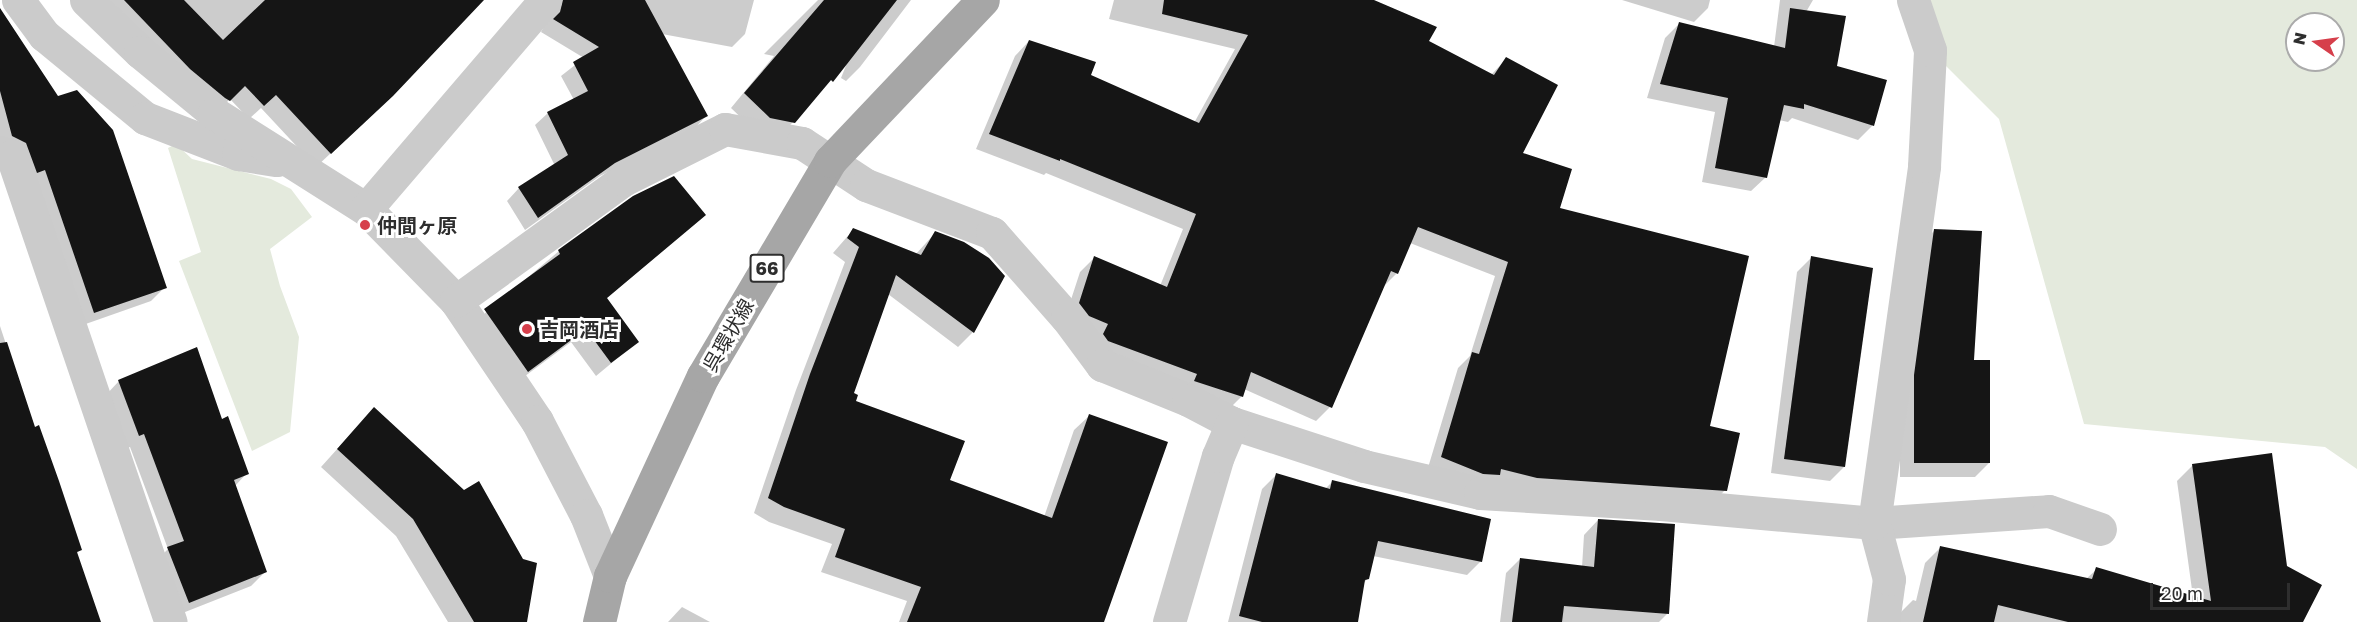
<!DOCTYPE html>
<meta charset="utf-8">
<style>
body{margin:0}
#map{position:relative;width:2357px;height:622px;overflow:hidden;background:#fff;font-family:"Golos Text","Noto Sans JP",sans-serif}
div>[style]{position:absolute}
.green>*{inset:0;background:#e4eadd}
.shadow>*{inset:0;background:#0003}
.building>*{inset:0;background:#151515}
.minor>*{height:33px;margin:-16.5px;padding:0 16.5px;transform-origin:16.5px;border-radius:16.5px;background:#cbcbcb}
.major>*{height:33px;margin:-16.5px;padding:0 16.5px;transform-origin:16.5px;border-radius:16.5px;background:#a6a6a6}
.dots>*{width:16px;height:16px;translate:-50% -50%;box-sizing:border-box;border:3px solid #fff;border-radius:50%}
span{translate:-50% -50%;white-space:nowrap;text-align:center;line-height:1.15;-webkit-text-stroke:6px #fff;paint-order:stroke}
.shield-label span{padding:2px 4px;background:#fff;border:2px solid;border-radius:4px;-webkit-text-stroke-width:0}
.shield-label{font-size:18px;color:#2e2e2e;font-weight:700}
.poi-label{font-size:20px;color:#2e2e2e;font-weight:700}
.left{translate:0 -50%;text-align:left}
.street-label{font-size:20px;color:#2e2e2e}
.north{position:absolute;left:2285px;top:12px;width:60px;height:60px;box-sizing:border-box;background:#fff;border:2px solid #ababab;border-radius:50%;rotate:283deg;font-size:16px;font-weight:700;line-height:24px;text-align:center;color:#2e2e2e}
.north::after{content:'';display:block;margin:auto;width:21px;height:27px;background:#d63f4b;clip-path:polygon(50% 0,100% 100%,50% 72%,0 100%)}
.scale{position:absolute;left:2150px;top:583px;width:140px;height:27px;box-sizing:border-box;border:3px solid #2e2e2e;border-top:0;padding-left:8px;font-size:18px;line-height:21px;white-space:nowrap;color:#2e2e2e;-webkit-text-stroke:4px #fff;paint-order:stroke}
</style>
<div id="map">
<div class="green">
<div style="clip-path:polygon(evenodd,1926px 0,2357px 0,2357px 469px,2325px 447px,2084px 424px,1999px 119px,1930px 50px,1926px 0,2297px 24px,2333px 24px,2333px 60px,2297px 60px,2297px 24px)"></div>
<div style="clip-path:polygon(176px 144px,192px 159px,271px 179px,291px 189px,312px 217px,270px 249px,280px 286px,299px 337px,290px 432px,252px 451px,179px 261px,201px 252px,168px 148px)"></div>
</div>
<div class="shadow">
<div style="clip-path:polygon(96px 0,467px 0,377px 110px,316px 167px,261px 108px,249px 119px,230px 99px,215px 114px)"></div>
<div style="clip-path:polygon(559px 0,754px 0,745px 34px,732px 47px,662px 34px,706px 116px,694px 129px,600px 176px,525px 230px,507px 201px,519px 188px,555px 166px,535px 125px,548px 113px,574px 100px,561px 76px,584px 58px,541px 32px)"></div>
<div style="clip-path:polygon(818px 0,911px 0,860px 67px,846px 81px,841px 78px,847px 63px,780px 136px,756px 132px,731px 108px,774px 56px,764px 54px)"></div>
<div style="clip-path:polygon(1114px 0,1309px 0,1427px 42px,1491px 75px,1506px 59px,1521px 154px,1708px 427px,1725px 490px,1711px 505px,1427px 471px,1458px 368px,1470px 356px,1495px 276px,1410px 243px,1397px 273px,1382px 288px,1330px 407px,1316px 421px,1244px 389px,1242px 396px,1228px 410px,1093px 355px,1065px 318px,1080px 272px,1094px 258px,1160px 286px,1183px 229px,1046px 173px,1044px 175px,976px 149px,1015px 56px,1029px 41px,1089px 76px,1194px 123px,1235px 49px,1109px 19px)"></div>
<div style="clip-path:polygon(1622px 0,1710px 0,1708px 8px,1694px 22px)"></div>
<div style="clip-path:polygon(1780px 0,1813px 0,1806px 12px,1835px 68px,1885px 81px,1872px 126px,1858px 140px,1792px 118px,1788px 122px,1779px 120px,1766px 177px,1751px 191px,1702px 182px,1715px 112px,1647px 98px,1665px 38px,1679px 24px,1774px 47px)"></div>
<div style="clip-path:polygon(0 11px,165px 287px,151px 301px,80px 326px,0 151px)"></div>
<div style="clip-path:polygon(704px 215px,606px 299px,637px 342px,596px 376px,571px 342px,513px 385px,471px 325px,559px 251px)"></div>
<div style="clip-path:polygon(853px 230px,916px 254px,935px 233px,973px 332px,958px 347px,888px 294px,852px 394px,854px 402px,948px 481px,1044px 517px,1074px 430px,1089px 416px,1101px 622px,899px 622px,907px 601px,821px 572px,832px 544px,769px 522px,754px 513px,796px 390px,845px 262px,833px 253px)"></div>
<div style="clip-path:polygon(1935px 230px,1972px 362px,1989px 463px,1975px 477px,1900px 477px,1900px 390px,1921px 244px)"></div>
<div style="clip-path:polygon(1811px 258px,1844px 467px,1830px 481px,1771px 473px,1797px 272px)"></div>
<div style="clip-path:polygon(0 326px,34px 429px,81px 549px,76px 554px,100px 622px,0 622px)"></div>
<div style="clip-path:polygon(119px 381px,247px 473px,235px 486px,265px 572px,251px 586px,175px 616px,154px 563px,168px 549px,130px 447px,125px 449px,105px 396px)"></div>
<div style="clip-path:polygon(357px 427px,525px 622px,448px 622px,396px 536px,321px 467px)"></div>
<div style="clip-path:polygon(2193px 465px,2285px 567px,2301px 622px,1896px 622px,1897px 616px,1913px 600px,1916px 601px,1925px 563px,1941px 547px,2086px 579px,2097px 569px,2193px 597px,2177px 481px)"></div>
<div style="clip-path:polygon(1276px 475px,1325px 489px,1332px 482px,1481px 561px,1467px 575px,1373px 556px,1368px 578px,1363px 584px,1356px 622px,1228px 622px,1262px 489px)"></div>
<div style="clip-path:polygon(1598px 520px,1667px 614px,1659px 622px,1500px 622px,1506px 573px,1520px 559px,1582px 567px,1584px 535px)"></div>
<div style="clip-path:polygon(682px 607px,710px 622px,668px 622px)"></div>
</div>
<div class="building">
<div style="clip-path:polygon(124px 0,184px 0,223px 40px,265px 0,484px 0,393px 96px,331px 154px,276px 95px,264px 106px,245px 86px,230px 101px,225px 98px,190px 69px)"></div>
<div style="clip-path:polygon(563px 0,645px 0,708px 116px,615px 163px,538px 218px,518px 187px,568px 155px,547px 112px,588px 91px,573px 62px,599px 47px,553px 19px,560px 12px)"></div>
<div style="clip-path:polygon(824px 0,897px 0,833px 82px,831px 80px,795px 123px,770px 118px,744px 93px)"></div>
<div style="clip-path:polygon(1164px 0,1374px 0,1437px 27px,1429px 41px,1494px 75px,1506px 57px,1558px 85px,1523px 153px,1572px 169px,1560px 208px,1749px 256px,1710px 426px,1740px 433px,1727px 491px,1537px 478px,1501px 469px,1500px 475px,1483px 474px,1441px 457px,1472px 352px,1479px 354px,1508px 262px,1418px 227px,1398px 274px,1391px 271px,1332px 408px,1251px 372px,1243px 397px,1194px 381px,1197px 374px,1108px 341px,1103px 334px,1108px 324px,1089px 316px,1079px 303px,1094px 256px,1167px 287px,1196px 214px,1060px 159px,1060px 161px,989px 134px,1029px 40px,1096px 62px,1091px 75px,1199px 123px,1248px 35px,1162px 14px)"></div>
<div style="clip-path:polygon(0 8px,58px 96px,77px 90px,113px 130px,167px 288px,94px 313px,45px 170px,37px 173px,26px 143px,12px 136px,0 91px)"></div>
<div style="clip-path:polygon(1790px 8px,1846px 16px,1837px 66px,1887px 80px,1874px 126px,1804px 104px,1804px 109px,1784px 105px,1767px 178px,1715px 168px,1728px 98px,1660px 84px,1679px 22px,1785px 48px)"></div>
<div style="clip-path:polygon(674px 176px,706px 215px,607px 298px,639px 342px,611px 363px,586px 329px,528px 372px,484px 309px,560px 254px,558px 250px,633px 196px)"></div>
<div style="clip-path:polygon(853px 228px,921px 255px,935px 231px,964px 242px,989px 258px,1005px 276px,974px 333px,896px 275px,854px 393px,858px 395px,856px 401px,965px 441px,950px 480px,1052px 518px,1089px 414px,1168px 442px,1104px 622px,907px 622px,921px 587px,835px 557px,845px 529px,784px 507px,768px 498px,810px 374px,859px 247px,847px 238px)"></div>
<div style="clip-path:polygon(1934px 229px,1982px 231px,1974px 360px,1990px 360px,1990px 463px,1914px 463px,1914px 375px)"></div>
<div style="clip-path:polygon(1811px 256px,1873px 268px,1845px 467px,1784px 459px)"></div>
<div style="clip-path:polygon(7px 342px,35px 427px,39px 425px,59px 481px,82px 550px,77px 552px,101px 622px,0 622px,0 343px)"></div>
<div style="clip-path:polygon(197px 347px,222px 419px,228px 416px,249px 474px,234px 480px,267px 572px,189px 603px,167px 547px,184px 541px,144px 434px,139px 436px,118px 380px)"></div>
<div style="clip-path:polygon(374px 407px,464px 490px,479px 481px,523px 559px,537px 563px,527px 622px,474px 622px,413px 519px,337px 449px)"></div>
<div style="clip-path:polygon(2272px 453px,2287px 566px,2322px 585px,2303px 622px,2068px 622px,1998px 605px,1994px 622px,1923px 622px,1940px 546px,2092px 579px,2096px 567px,2211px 601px,2192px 464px)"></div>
<div style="clip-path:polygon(1276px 473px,1330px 489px,1332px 480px,1491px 519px,1482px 562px,1378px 541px,1369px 579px,1365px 580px,1358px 622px,1262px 622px,1239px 616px)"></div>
<div style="clip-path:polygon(1598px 519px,1675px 524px,1669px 614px,1564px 606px,1562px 622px,1512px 622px,1520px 558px,1594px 567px)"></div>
</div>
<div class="minor">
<div style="left:18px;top:0;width:44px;rotate:53.4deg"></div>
<div style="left:44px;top:35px;width:131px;rotate:39.4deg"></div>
<div style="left:145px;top:118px;width:100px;rotate:21.2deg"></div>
<div style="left:238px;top:154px;width:39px;rotate:9deg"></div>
<div style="left:86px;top:0;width:75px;rotate:43.9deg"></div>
<div style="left:140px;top:52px;width:96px;rotate:39.5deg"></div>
<div style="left:214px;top:113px;width:180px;rotate:32.3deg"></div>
<div style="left:366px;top:209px;width:129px;rotate:45.6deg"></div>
<div style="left:456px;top:301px;width:145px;rotate:56deg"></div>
<div style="left:537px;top:421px;width:106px;rotate:62.5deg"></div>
<div style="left:586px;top:515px;width:66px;rotate:68.5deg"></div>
<div style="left:0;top:152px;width:13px;rotate:18deg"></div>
<div style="left:12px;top:156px;width:492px;rotate:71.2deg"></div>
<div style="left:366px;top:209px;width:275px;rotate:-49.4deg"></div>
<div style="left:456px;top:301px;width:206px;rotate:-35.9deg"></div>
<div style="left:623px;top:180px;width:114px;rotate:-26.6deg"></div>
<div style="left:725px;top:129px;width:78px;rotate:10.3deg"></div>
<div style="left:802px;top:143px;width:77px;rotate:33.3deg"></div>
<div style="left:866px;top:185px;width:135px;rotate:20.9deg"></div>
<div style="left:992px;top:233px;width:113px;rotate:48.6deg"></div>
<div style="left:1067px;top:318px;width:59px;rotate:53.3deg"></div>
<div style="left:1102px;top:365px;width:93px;rotate:22.1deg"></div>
<div style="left:1188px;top:400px;width:50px;rotate:27.6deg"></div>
<div style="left:1232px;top:423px;width:139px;rotate:18deg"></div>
<div style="left:1364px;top:466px;width:119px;rotate:13.1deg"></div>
<div style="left:1480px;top:493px;width:181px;rotate:3.5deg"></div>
<div style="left:1661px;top:504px;width:214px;rotate:5.1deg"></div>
<div style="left:1874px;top:523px;width:175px;rotate:-3.9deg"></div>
<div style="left:2049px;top:511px;width:54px;rotate:19.4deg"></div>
<div style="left:1169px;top:622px;width:173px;rotate:-73.6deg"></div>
<div style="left:1218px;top:456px;width:36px;rotate:-67deg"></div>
<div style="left:1883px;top:622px;width:43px;rotate:-82.1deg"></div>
<div style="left:1889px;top:579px;width:58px;rotate:-105deg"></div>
<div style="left:1874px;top:523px;width:360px;rotate:-82deg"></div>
<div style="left:1924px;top:166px;width:116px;rotate:-87deg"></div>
<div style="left:1930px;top:50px;width:53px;rotate:-108.8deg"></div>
</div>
<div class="major">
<div style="left:599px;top:622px;width:47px;rotate:-76.6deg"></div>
<div style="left:610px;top:576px;width:221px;rotate:-65.1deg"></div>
<div style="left:703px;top:376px;width:250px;rotate:-59.4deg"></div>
<div style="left:830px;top:161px;width:222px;rotate:-46.5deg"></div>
</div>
<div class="dots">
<div style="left:365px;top:225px;background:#d63f4b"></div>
<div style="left:527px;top:329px;background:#d63f4b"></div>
</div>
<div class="shield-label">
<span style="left:767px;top:268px">66</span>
</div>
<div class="poi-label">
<span class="left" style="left:377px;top:225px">仲間ヶ原</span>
<span class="left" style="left:539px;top:329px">吉岡酒店</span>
</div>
<div class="street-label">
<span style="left:728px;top:335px;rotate:-60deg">呉環状線</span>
</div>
<div class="north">N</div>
<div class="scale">20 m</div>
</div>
